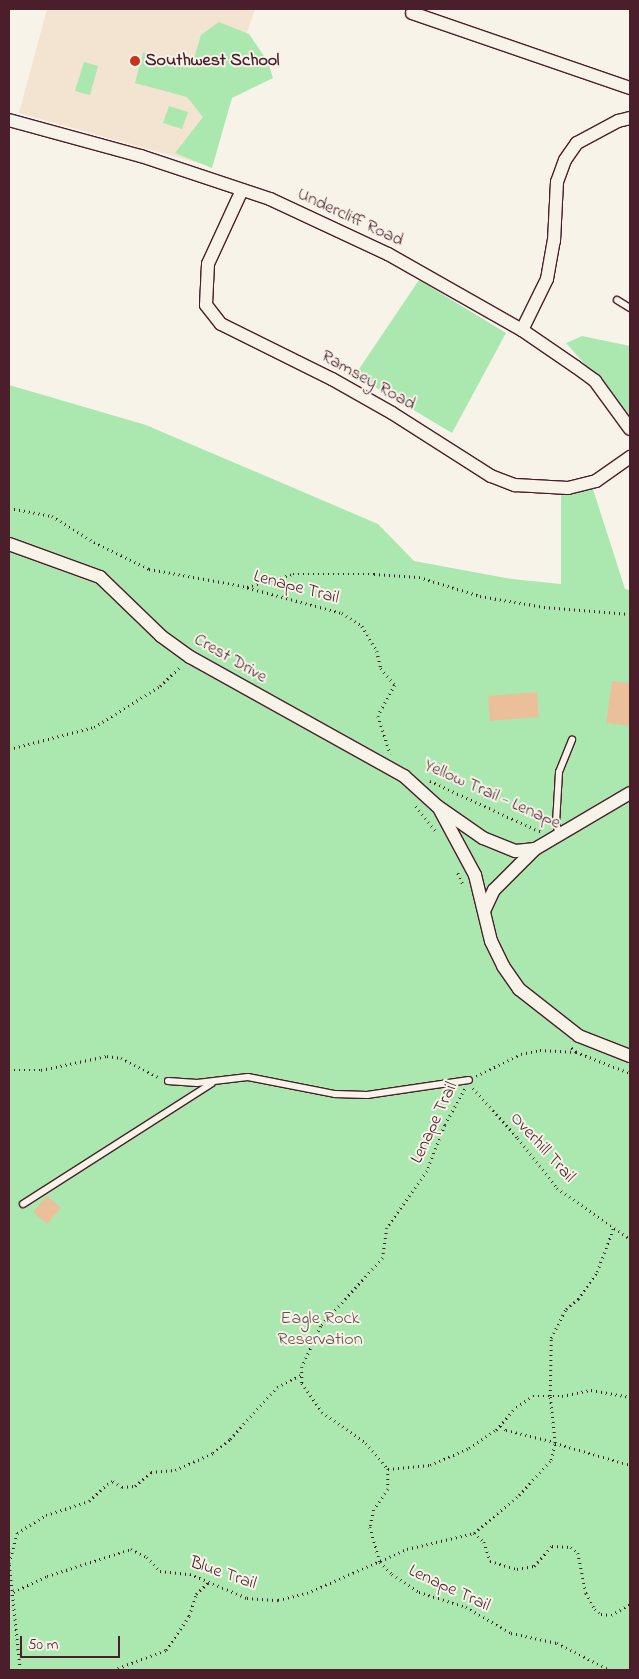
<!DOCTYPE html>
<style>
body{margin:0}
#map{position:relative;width:639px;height:1679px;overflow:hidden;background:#f7f3e8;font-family:"Indie Flower",sans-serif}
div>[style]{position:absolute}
.built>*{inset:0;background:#f3e3d1}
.green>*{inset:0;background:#aae8af}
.building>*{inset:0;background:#eabf9a}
.path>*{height:2.5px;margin-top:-1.25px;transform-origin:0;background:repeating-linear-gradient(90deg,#4a1f2b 0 1px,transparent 0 5px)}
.roads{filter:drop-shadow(1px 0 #4a1f2b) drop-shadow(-1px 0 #4a1f2b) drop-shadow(0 1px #4a1f2b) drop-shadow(0 -1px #4a1f2b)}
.lane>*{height:6px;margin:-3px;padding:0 3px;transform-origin:3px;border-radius:3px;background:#f7f3e8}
.street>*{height:12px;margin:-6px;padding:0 6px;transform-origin:6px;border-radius:6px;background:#f7f3e8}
.dots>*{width:14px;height:14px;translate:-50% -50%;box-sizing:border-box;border:2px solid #f7f3e8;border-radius:50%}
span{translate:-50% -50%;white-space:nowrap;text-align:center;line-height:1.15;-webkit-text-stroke:4px #f7f3e8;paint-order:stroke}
.poi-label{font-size:18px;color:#4a1f2b;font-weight:700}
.left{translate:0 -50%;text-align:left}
.street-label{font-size:18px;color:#4a1f2b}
.park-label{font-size:18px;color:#62514c}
.frame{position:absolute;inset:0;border:10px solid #4a1f2b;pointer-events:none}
.scale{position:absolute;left:20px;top:1636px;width:100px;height:22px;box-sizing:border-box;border:2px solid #4a1f2b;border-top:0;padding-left:6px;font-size:15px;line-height:18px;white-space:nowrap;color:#4a1f2b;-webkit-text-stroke:4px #f7f3e8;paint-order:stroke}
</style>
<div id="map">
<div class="built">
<div style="clip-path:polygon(47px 9px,255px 9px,202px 164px,19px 113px)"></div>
</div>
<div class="green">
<div style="clip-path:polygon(219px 22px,249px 34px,268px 62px,273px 78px,232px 98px,212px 168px,175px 153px,203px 117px,187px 97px,135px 83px,143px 52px,191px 68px,201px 35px)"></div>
<div style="clip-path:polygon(84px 62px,98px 66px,90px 95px,75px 91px)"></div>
<div style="clip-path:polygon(169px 106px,188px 112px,182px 129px,163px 123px)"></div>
<div style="clip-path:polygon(419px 280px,506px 333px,452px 433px,355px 375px)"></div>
<div style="clip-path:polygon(582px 336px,630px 346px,630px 415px,566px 343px)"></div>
<div style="clip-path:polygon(9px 385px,146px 425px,378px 524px,414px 561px,512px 579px,561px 584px,561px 493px,592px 486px,625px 589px,630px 590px,630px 1670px,9px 1670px)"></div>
</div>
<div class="building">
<div style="clip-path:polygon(612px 681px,630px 683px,630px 726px,606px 723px)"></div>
<div style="clip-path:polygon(537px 692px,539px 717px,490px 721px,488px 696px)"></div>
<div style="clip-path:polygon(47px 1196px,61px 1208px,47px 1224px,33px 1212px)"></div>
</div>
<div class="path">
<div style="left:9px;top:508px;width:44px;rotate:10.5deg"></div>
<div style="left:52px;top:516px;width:49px;rotate:31.8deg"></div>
<div style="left:94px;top:542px;width:61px;rotate:26.1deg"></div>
<div style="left:149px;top:569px;width:90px;rotate:10.2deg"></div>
<div style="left:238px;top:585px;width:108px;rotate:15.1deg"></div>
<div style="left:342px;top:613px;width:24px;rotate:33deg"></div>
<div style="left:362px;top:626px;width:29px;rotate:59deg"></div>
<div style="left:377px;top:651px;width:17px;rotate:77deg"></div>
<div style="left:381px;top:668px;width:22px;rotate:51deg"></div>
<div style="left:395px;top:685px;width:35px;rotate:119deg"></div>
<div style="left:378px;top:716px;width:40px;rotate:72deg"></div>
<div style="left:247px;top:587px;width:48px;rotate:-15.8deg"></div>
<div style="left:293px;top:574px;width:81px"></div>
<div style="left:374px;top:574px;width:45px;rotate:3.8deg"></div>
<div style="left:419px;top:577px;width:64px;rotate:17.3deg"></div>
<div style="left:480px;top:596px;width:65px;rotate:9.8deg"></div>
<div style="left:544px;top:607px;width:86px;rotate:4.7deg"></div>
<div style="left:9px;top:749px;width:88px;rotate:-14.5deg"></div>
<div style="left:94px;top:727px;width:78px;rotate:-31.8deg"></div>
<div style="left:160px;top:686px;width:30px;rotate:-44deg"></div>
<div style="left:430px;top:781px;width:122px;rotate:24.7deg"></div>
<div style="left:416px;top:806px;width:34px;rotate:52deg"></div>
<div style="left:458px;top:873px;width:12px;rotate:66deg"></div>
<div style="left:576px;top:1052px;width:58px;rotate:21.3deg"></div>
<div style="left:9px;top:1070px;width:32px"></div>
<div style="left:41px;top:1070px;width:67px;rotate:-12deg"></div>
<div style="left:107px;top:1056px;width:14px;rotate:8deg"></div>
<div style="left:121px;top:1058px;width:44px;rotate:27.1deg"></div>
<div style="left:476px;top:1076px;width:50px;rotate:-26.1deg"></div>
<div style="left:521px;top:1054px;width:19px;rotate:-12deg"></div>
<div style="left:540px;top:1050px;width:36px;rotate:3deg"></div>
<div style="left:576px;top:1052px;width:8px;rotate:-140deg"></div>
<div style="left:473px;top:1088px;width:67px;rotate:48deg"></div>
<div style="left:518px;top:1138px;width:63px;rotate:52deg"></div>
<div style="left:557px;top:1188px;width:89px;rotate:34.9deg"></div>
<div style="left:465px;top:1089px;width:41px;rotate:119.1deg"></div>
<div style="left:445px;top:1125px;width:49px;rotate:111.4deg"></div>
<div style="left:427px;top:1171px;width:70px;rotate:125.1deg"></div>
<div style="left:387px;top:1228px;width:30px;rotate:98deg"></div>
<div style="left:383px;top:1258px;width:92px;rotate:132.4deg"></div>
<div style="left:321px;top:1326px;width:45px;rotate:114.9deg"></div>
<div style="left:302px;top:1367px;width:16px;rotate:90deg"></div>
<div style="left:302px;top:1383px;width:35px;rotate:55deg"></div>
<div style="left:322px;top:1412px;width:54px;rotate:35.2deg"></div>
<div style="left:366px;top:1443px;width:34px;rotate:50deg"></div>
<div style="left:388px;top:1469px;width:20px;rotate:90deg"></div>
<div style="left:388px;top:1489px;width:25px;rotate:124deg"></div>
<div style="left:374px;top:1510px;width:17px;rotate:103deg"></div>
<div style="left:370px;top:1527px;width:36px;rotate:74deg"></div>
<div style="left:380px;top:1562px;width:17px;rotate:45deg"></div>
<div style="left:392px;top:1574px;width:32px;rotate:34deg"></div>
<div style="left:419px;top:1592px;width:49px;rotate:17.7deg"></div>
<div style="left:466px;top:1607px;width:52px;rotate:30deg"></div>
<div style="left:511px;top:1633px;width:47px;rotate:12.3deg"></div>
<div style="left:557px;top:1643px;width:59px;rotate:27deg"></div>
<div style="left:501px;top:1426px;width:6px;rotate:39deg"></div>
<div style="left:506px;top:1430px;width:50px;rotate:13.8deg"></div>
<div style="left:555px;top:1443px;width:78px;rotate:16.3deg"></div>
<div style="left:388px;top:1469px;width:42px;rotate:-5.4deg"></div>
<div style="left:430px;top:1465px;width:43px;rotate:-23.6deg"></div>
<div style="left:469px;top:1448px;width:32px;rotate:-34deg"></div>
<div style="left:496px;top:1430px;width:30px;rotate:-49deg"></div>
<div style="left:516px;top:1407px;width:20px;rotate:-33deg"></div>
<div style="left:533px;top:1396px;width:29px"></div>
<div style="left:562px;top:1396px;width:30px;rotate:-12deg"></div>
<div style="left:591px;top:1390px;width:40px;rotate:10deg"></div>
<div style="left:474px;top:1533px;width:13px;rotate:42deg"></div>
<div style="left:484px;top:1542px;width:20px;rotate:72deg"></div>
<div style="left:490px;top:1561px;width:28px;rotate:17deg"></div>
<div style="left:517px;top:1569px;width:17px;rotate:-10deg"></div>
<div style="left:534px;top:1566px;width:27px;rotate:-48deg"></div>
<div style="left:552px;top:1546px;width:19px;rotate:3deg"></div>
<div style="left:571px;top:1547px;width:9px;rotate:41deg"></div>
<div style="left:578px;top:1553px;width:41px;rotate:78.7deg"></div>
<div style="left:586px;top:1593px;width:18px;rotate:61deg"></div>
<div style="left:595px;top:1609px;width:8px;rotate:40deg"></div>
<div style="left:601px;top:1614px;width:10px;rotate:6deg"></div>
<div style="left:611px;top:1615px;width:22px;rotate:-30deg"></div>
<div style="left:9px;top:1594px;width:42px;rotate:-25.3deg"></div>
<div style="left:47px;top:1576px;width:88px;rotate:-17.8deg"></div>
<div style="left:131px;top:1549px;width:18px;rotate:27deg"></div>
<div style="left:147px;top:1557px;width:19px;rotate:47deg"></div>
<div style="left:160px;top:1571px;width:30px;rotate:6deg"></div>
<div style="left:190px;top:1574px;width:62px;rotate:22.8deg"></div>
<div style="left:247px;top:1598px;width:31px;rotate:4deg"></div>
<div style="left:278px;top:1600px;width:30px;rotate:-14deg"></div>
<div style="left:307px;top:1593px;width:109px;rotate:-23.7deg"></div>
<div style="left:407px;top:1549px;width:69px;rotate:-13.4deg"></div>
<div style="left:474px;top:1533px;width:59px;rotate:-40.2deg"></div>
<div style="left:519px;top:1495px;width:47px;rotate:-47.6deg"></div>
<div style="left:551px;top:1460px;width:17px;rotate:-77deg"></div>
<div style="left:555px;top:1443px;width:47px;rotate:-96.1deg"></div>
<div style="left:550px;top:1396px;width:58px;rotate:-89deg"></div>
<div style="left:551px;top:1338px;width:33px;rotate:-63deg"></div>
<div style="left:566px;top:1309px;width:16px;rotate:-40deg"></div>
<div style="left:578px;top:1299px;width:33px;rotate:-55deg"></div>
<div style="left:597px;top:1272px;width:46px;rotate:-69.6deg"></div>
<div style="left:20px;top:1670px;width:108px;rotate:-95.9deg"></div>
<div style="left:9px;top:1563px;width:31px;rotate:-75deg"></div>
<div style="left:17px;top:1533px;width:34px;rotate:-32deg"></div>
<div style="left:46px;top:1515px;width:45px;rotate:-18deg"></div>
<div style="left:89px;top:1501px;width:25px;rotate:-43deg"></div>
<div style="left:107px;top:1484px;width:7px;rotate:-27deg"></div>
<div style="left:113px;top:1481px;width:11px;rotate:34deg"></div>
<div style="left:122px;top:1487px;width:13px;rotate:-4deg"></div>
<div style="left:135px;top:1486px;width:21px;rotate:-41deg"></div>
<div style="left:151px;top:1472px;width:24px;rotate:-5deg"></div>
<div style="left:175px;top:1470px;width:42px;rotate:-24.1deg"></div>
<div style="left:213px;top:1453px;width:22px;rotate:-39deg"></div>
<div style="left:230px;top:1439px;width:70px;rotate:-47.9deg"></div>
<div style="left:277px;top:1387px;width:27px;rotate:-27deg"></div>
<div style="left:113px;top:1670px;width:57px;rotate:-20.7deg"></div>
<div style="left:166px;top:1650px;width:41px;rotate:-55.9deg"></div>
<div style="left:189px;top:1616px;width:23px;rotate:-72deg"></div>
<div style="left:196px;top:1594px;width:18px;rotate:-43deg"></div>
</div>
<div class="roads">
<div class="lane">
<div style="left:617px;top:300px;width:15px;rotate:32deg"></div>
<div style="left:559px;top:835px;width:12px;rotate:-104deg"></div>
<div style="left:556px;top:823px;width:51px;rotate:-86.6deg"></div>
<div style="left:559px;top:772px;width:35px;rotate:-68deg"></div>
<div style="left:168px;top:1081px;width:29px;rotate:4deg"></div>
<div style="left:197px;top:1083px;width:51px;rotate:-6.7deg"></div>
<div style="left:248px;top:1077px;width:89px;rotate:11.1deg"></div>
<div style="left:335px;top:1094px;width:32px;rotate:2deg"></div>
<div style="left:367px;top:1095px;width:103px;rotate:-8.4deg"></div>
<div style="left:23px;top:1204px;width:224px;rotate:-32.6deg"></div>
</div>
<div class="street">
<div style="left:412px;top:13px;width:231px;rotate:19deg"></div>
<div style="left:9px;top:120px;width:137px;rotate:15.3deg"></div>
<div style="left:141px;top:156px;width:136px;rotate:18.4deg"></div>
<div style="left:270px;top:199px;width:130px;rotate:25deg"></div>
<div style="left:388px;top:254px;width:154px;rotate:29.6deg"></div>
<div style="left:522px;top:330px;width:65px;rotate:34.4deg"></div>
<div style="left:576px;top:367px;width:24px;rotate:36deg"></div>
<div style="left:595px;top:381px;width:59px;rotate:53.9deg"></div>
<div style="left:242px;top:190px;width:81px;rotate:114.7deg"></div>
<div style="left:208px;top:264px;width:41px;rotate:92.8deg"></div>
<div style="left:206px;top:305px;width:24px;rotate:52deg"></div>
<div style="left:221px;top:324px;width:124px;rotate:26.4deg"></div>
<div style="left:332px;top:379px;width:69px;rotate:29.5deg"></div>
<div style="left:392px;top:413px;width:117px;rotate:32.5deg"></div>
<div style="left:491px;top:476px;width:26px;rotate:21deg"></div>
<div style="left:515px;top:485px;width:53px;rotate:3.2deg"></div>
<div style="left:568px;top:488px;width:29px;rotate:-14deg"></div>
<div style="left:596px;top:481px;width:42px;rotate:-35.2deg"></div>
<div style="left:522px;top:330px;width:57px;rotate:-63.9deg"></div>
<div style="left:547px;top:279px;width:39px;rotate:-80deg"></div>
<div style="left:554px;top:241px;width:59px;rotate:-87.1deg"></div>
<div style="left:557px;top:182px;width:23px;rotate:-70deg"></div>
<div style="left:565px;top:160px;width:21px;rotate:-55deg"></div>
<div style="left:577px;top:143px;width:47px;rotate:-28.2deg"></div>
<div style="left:618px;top:121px;width:12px;rotate:-14deg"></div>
<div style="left:9px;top:544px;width:97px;rotate:19.9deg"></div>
<div style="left:100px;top:577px;width:85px;rotate:44deg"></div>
<div style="left:161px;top:636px;width:36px;rotate:36deg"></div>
<div style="left:190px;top:657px;width:245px;rotate:29.1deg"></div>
<div style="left:404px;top:776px;width:45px;rotate:42.3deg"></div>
<div style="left:437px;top:806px;width:56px;rotate:34.8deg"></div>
<div style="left:483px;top:838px;width:35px;rotate:22deg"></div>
<div style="left:516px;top:851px;width:19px;rotate:-6deg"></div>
<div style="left:440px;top:810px;width:74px;rotate:61.7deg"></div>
<div style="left:475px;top:875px;width:68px;rotate:76.4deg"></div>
<div style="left:491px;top:941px;width:28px;rotate:64deg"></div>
<div style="left:503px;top:966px;width:28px;rotate:55deg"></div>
<div style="left:519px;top:989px;width:76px;rotate:38.1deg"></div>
<div style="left:579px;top:1036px;width:55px;rotate:21.4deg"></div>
<div style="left:485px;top:909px;width:21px;rotate:-65deg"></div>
<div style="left:494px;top:890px;width:58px;rotate:-45deg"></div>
<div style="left:535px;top:849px;width:110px;rotate:-30.5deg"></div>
</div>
</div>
<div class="dots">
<div style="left:135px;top:61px;background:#c8321e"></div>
</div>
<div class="poi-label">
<span class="left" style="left:145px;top:61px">Southwest School</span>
</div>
<div class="street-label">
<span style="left:350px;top:218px;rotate:25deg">Undercliff Road</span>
<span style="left:368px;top:381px;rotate:29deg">Ramsey Road</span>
<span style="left:296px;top:588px;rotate:15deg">Lenape Trail</span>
<span style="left:230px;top:659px;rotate:30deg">Crest Drive</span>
<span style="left:492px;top:795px;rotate:24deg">Yellow Trail - Lenape</span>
<span style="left:435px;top:1123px;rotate:-65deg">Lenape Trail</span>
<span style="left:542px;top:1148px;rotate:48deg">Overhill Trail</span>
<span style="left:223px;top:1574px;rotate:19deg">Blue Trail</span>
<span style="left:449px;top:1589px;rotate:25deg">Lenape Trail</span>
</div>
<div class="park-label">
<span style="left:320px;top:1330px">Eagle Rock<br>Reservation</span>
</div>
<div class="frame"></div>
<div class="scale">50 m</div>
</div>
